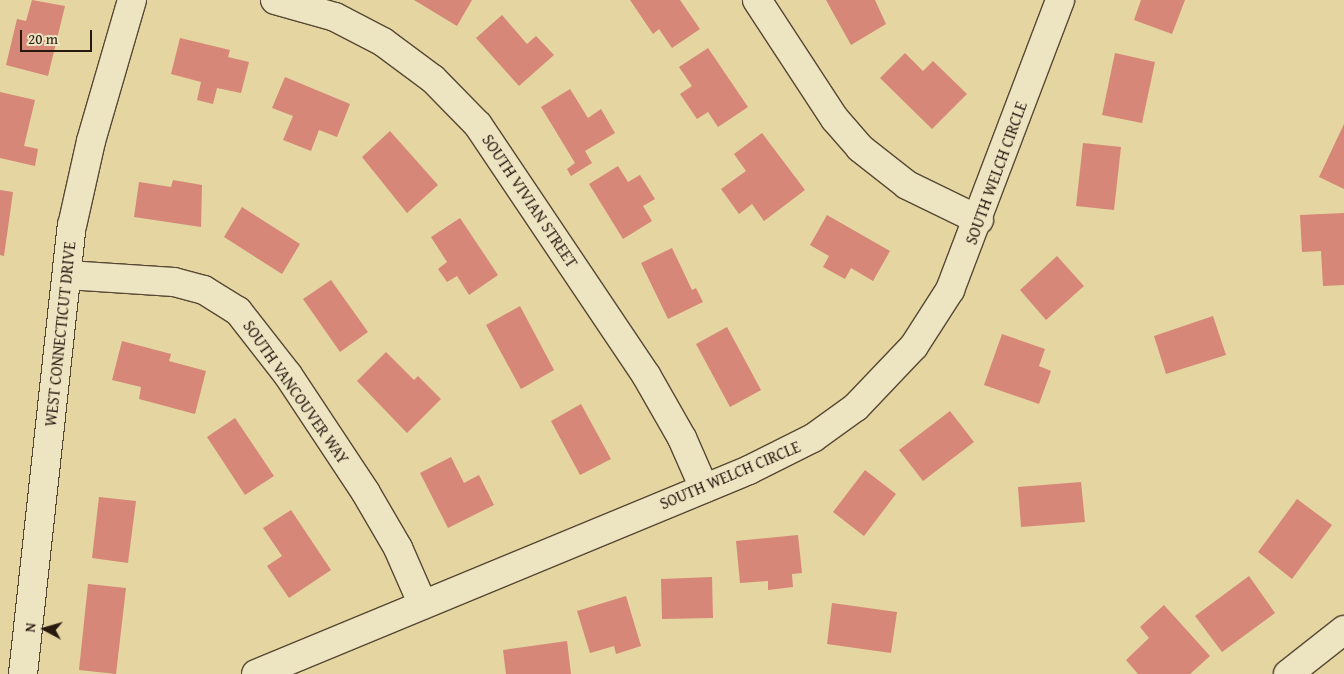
<!DOCTYPE html>
<style>
body{margin:0}
#map{position:relative;width:1344px;height:674px;overflow:hidden;background:#e4d5a1;font-family:"Gentium Book Plus",serif}
div>[style]{position:absolute}
.building>*{inset:0;background:#d68778}
.roads{filter:drop-shadow(1px 0 #574834) drop-shadow(-1px 0 #574834) drop-shadow(0 1px #574834) drop-shadow(0 -1px #574834)}
.minor>*{height:28px;margin:-14px;padding:0 14px;transform-origin:14px;border-radius:14px;background:#ede4c2}
span{translate:-50% -50%;white-space:nowrap;text-align:center;line-height:1.15;-webkit-text-stroke:4px #ede4c2;paint-order:stroke}
.street-label{font-size:16px;color:#28190f}
.north{position:absolute;left:20px;top:604px;width:50px;height:50px;-webkit-text-stroke:4px #ede4c2;paint-order:stroke;rotate:276deg;font-size:14px;font-weight:700;line-height:20px;text-align:center;color:#28190f}
.north::after{content:'';display:block;margin:auto;width:18px;height:22px;background:#28190f;clip-path:polygon(50% 0,100% 100%,50% 72%,0 100%)}
.scale{position:absolute;left:20px;top:30px;width:72px;height:22px;box-sizing:border-box;border:2px solid #28190f;border-top:0;padding-left:6px;font-size:15px;line-height:18px;white-space:nowrap;color:#28190f;-webkit-text-stroke:4px #ede4c2;paint-order:stroke}
</style>
<div id="map">
<div class="building">
<div style="clip-path:polygon(32px 0,65px 6px,48px 76px,6px 65px,17px 19px,26px 21px)"></div>
<div style="clip-path:polygon(414px 0,472px 0,457px 26px)"></div>
<div style="clip-path:polygon(630px 0,680px 0,700px 29px,672px 48px,659px 29px,653px 34px)"></div>
<div style="clip-path:polygon(826px 0,875px 0,886px 24px,851px 45px)"></div>
<div style="clip-path:polygon(1141px 0,1185px 0,1172px 34px,1134px 20px)"></div>
<div style="clip-path:polygon(502px 15px,527px 44px,536px 36px,554px 55px,519px 86px,476px 38px)"></div>
<div style="clip-path:polygon(180px 38px,230px 50px,228px 57px,249px 62px,241px 93px,217px 88px,213px 104px,197px 100px,201px 82px,171px 74px)"></div>
<div style="clip-path:polygon(708px 48px,748px 107px,718px 127px,708px 112px,697px 119px,680px 94px,692px 86px,679px 67px)"></div>
<div style="clip-path:polygon(905px 53px,923px 71px,933px 61px,967px 94px,932px 129px,880px 78px)"></div>
<div style="clip-path:polygon(1115px 53px,1155px 62px,1142px 123px,1102px 115px)"></div>
<div style="clip-path:polygon(285px 77px,350px 104px,337px 137px,319px 130px,311px 151px,283px 140px,293px 116px,272px 108px)"></div>
<div style="clip-path:polygon(570px 89px,588px 118px,601px 109px,615px 133px,585px 151px,592px 163px,571px 176px,567px 169px,575px 163px,541px 107px)"></div>
<div style="clip-path:polygon(0 92px,35px 100px,24px 146px,38px 149px,35px 166px,0 158px)"></div>
<div style="clip-path:polygon(1344px 124px,1344px 189px,1319px 177px)"></div>
<div style="clip-path:polygon(390px 131px,438px 185px,407px 213px,362px 157px)"></div>
<div style="clip-path:polygon(762px 133px,805px 190px,764px 221px,752px 204px,739px 214px,721px 189px,746px 171px,734px 154px)"></div>
<div style="clip-path:polygon(1083px 143px,1121px 147px,1114px 210px,1076px 206px)"></div>
<div style="clip-path:polygon(618px 166px,628px 182px,640px 175px,655px 199px,643px 206px,652px 221px,623px 239px,589px 184px)"></div>
<div style="clip-path:polygon(173px 180px,202px 185px,201px 227px,134px 217px,139px 182px,171px 187px)"></div>
<div style="clip-path:polygon(0 190px,13px 192px,4px 256px,0 255px)"></div>
<div style="clip-path:polygon(242px 207px,300px 244px,282px 274px,224px 237px)"></div>
<div style="clip-path:polygon(1344px 213px,1344px 285px,1323px 286px,1321px 251px,1302px 252px,1300px 215px)"></div>
<div style="clip-path:polygon(827px 215px,890px 251px,873px 281px,851px 268px,845px 279px,823px 267px,829px 256px,810px 245px)"></div>
<div style="clip-path:polygon(460px 218px,498px 275px,469px 295px,457px 276px,447px 282px,438px 269px,447px 262px,431px 237px)"></div>
<div style="clip-path:polygon(672px 248px,692px 290px,696px 288px,703px 302px,668px 319px,641px 263px)"></div>
<div style="clip-path:polygon(1057px 256px,1084px 286px,1046px 320px,1020px 290px)"></div>
<div style="clip-path:polygon(331px 280px,368px 332px,340px 352px,303px 299px)"></div>
<div style="clip-path:polygon(520px 306px,554px 370px,521px 389px,486px 325px)"></div>
<div style="clip-path:polygon(1213px 316px,1226px 355px,1166px 374px,1154px 336px)"></div>
<div style="clip-path:polygon(727px 327px,761px 390px,730px 407px,696px 344px)"></div>
<div style="clip-path:polygon(1002px 334px,1045px 349px,1039px 366px,1051px 371px,1039px 404px,984px 385px)"></div>
<div style="clip-path:polygon(122px 341px,171px 354px,169px 361px,206px 371px,195px 414px,139px 399px,141px 387px,112px 380px)"></div>
<div style="clip-path:polygon(386px 352px,414px 380px,418px 376px,441px 399px,407px 433px,357px 381px)"></div>
<div style="clip-path:polygon(581px 404px,611px 459px,580px 475px,551px 421px)"></div>
<div style="clip-path:polygon(950px 411px,974px 442px,923px 481px,899px 450px)"></div>
<div style="clip-path:polygon(235px 418px,274px 476px,245px 495px,207px 437px)"></div>
<div style="clip-path:polygon(451px 457px,464px 483px,479px 475px,494px 505px,448px 528px,420px 473px)"></div>
<div style="clip-path:polygon(865px 470px,896px 494px,864px 536px,833px 512px)"></div>
<div style="clip-path:polygon(1081px 482px,1085px 522px,1021px 527px,1018px 487px)"></div>
<div style="clip-path:polygon(99px 497px,136px 501px,128px 563px,92px 558px)"></div>
<div style="clip-path:polygon(1297px 499px,1332px 525px,1292px 579px,1258px 552px)"></div>
<div style="clip-path:polygon(291px 510px,331px 570px,289px 598px,267px 566px,282px 556px,263px 528px)"></div>
<div style="clip-path:polygon(798px 535px,802px 573px,792px 574px,793px 587px,768px 590px,768px 581px,740px 583px,736px 541px)"></div>
<div style="clip-path:polygon(1249px 576px,1275px 613px,1222px 652px,1195px 616px)"></div>
<div style="clip-path:polygon(712px 577px,713px 618px,662px 619px,661px 579px)"></div>
<div style="clip-path:polygon(88px 584px,126px 588px,116px 674px,79px 670px)"></div>
<div style="clip-path:polygon(626px 596px,641px 646px,616px 654px,614px 646px,590px 653px,577px 611px)"></div>
<div style="clip-path:polygon(832px 603px,897px 612px,891px 653px,827px 644px)"></div>
<div style="clip-path:polygon(1164px 605px,1210px 656px,1190px 674px,1138px 674px,1126px 660px,1149px 638px,1140px 627px)"></div>
<div style="clip-path:polygon(567px 641px,571px 674px,506px 674px,503px 650px)"></div>
</div>
<div class="roads">
<div class="minor">
<div style="left:275px;top:0;width:62px;rotate:15.8deg"></div>
<div style="left:335px;top:17px;width:54px;rotate:27.5deg"></div>
<div style="left:383px;top:42px;width:62px;rotate:36.5deg"></div>
<div style="left:433px;top:79px;width:64px;rotate:45.6deg"></div>
<div style="left:478px;top:125px;width:301px;rotate:56.1deg"></div>
<div style="left:646px;top:375px;width:73px;rotate:60.3deg"></div>
<div style="left:682px;top:438px;width:55px;rotate:66.3deg"></div>
<div style="left:757px;top:0;width:142px;rotate:56.8deg"></div>
<div style="left:835px;top:119px;width:38px;rotate:49deg"></div>
<div style="left:860px;top:148px;width:60px;rotate:38.2deg"></div>
<div style="left:907px;top:185px;width:80px;rotate:25.9deg"></div>
<div style="left:67px;top:275px;width:107px;rotate:3.7deg"></div>
<div style="left:174px;top:282px;width:31px;rotate:15deg"></div>
<div style="left:204px;top:290px;width:40px;rotate:32deg"></div>
<div style="left:238px;top:311px;width:81px;rotate:52deg"></div>
<div style="left:288px;top:375px;width:141px;rotate:56.5deg"></div>
<div style="left:366px;top:493px;width:64px;rotate:59.8deg"></div>
<div style="left:398px;top:548px;width:62px;rotate:66.3deg"></div>
<div style="left:23px;top:674px;width:451px;rotate:-83.8deg"></div>
<div style="left:72px;top:226px;width:87px;rotate:-77.4deg"></div>
<div style="left:91px;top:141px;width:147px;rotate:-73.8deg"></div>
<div style="left:256px;top:674px;width:534px;rotate:-22.48deg"></div>
<div style="left:749px;top:470px;width:72px;rotate:-26.6deg"></div>
<div style="left:813px;top:438px;width:53px;rotate:-35.8deg"></div>
<div style="left:856px;top:407px;width:84px;rotate:-46.4deg"></div>
<div style="left:914px;top:346px;width:67px;rotate:-57.3deg"></div>
<div style="left:950px;top:290px;width:310px;rotate:-69.2deg"></div>
<div style="left:1288px;top:674px;width:71px;rotate:-38.2deg"></div>
</div>
</div>
<div class="street-label">
<span style="left:996px;top:173px;rotate:-70deg">SOUTH WELCH CIRCLE</span>
<span style="left:530px;top:201px;rotate:56deg">SOUTH VIVIAN STREET</span>
<span style="left:60px;top:334px;rotate:-84deg">WEST CONNECTICUT DRIVE</span>
<span style="left:296px;top:392px;rotate:55deg">SOUTH VANCOUVER WAY</span>
<span style="left:730px;top:475px;rotate:-23deg">SOUTH WELCH CIRCLE</span>
</div>
<div class="north">N</div>
<div class="scale">20 m</div>
</div>
